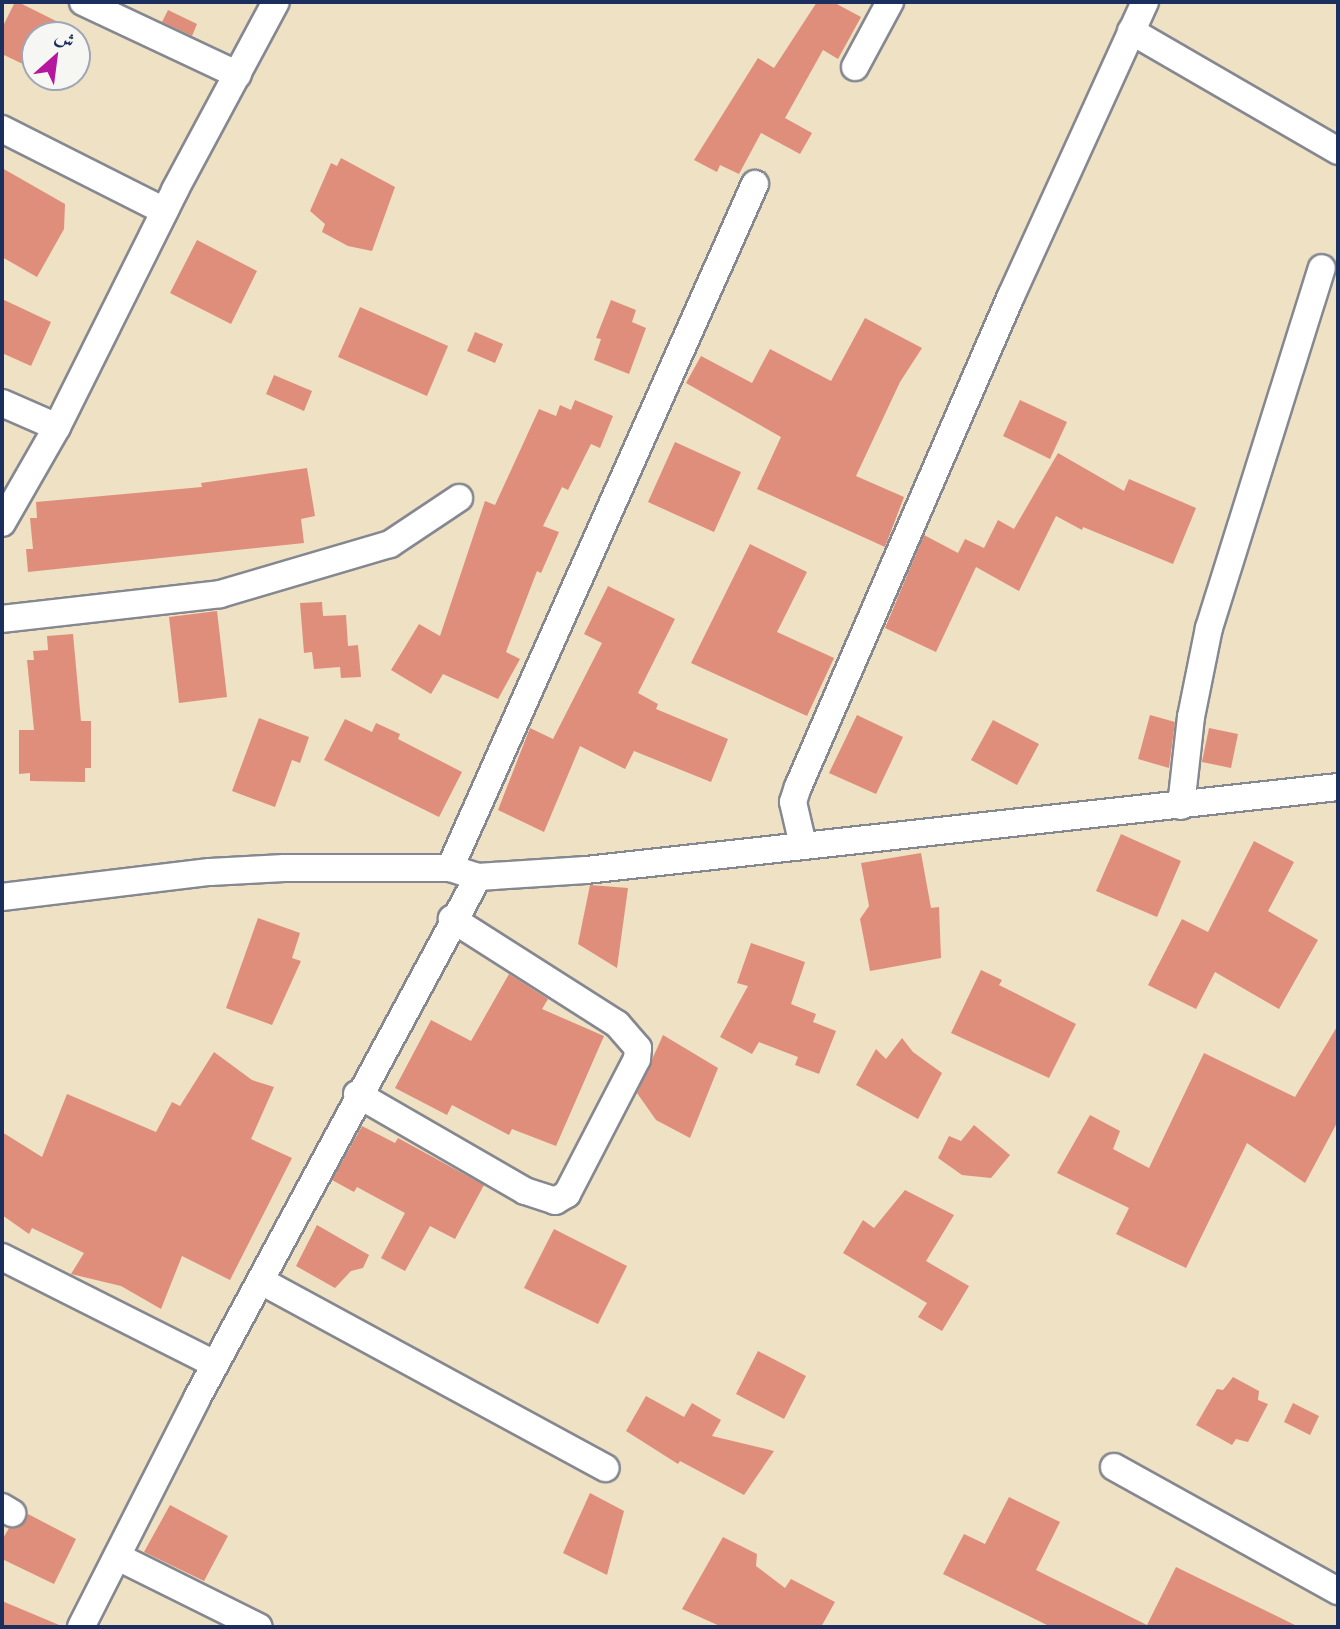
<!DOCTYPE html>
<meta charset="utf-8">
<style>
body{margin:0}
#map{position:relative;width:1340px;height:1629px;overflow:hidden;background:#efe1c3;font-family:"IM FELL Double Pica",Amiri,serif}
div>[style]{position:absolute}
.building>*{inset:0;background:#df8e7b}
.roads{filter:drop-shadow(2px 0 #858890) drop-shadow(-2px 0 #858890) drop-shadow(0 2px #858890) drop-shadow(0 -2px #858890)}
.minor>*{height:26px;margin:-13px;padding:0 13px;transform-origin:13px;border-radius:13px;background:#fff}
span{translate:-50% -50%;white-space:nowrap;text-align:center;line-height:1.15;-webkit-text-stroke:6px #f6f6f2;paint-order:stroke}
.frame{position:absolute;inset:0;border:4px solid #1b2f5e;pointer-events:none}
.north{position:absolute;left:21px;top:21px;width:70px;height:70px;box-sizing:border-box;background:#f6f6f2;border:2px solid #9ea6b7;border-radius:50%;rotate:28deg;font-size:19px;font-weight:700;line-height:28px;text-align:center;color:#1b2f5e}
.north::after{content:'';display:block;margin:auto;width:24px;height:32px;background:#b5179e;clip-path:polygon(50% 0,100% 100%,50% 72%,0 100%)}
</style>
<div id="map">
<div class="building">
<div style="clip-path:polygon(15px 2px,18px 2px,84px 35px,35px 35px,35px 56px,29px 67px,2px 54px,2px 28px)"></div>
<div style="clip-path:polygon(817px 2px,833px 2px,861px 17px,838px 59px,823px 50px,785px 118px,812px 133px,800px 154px,761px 133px,739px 174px,720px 165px,717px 172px,694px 160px,758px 58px,774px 68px)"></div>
<div style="clip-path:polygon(168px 10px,197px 24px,192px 36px,162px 22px)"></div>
<div style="clip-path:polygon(341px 158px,395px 187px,372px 251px,348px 246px,322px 232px,325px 224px,310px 211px,331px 163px,337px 166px)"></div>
<div style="clip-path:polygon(2px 168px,65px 204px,64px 229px,37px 277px,2px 257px)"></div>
<div style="clip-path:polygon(197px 240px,257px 271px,231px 324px,170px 293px)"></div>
<div style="clip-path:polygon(2px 299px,51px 322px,31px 366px,2px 353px)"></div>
<div style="clip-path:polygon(611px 300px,636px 310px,632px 322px,646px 328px,629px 374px,594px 360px,601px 339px,596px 338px)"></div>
<div style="clip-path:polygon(360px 307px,448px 346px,427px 396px,338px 357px)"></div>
<div style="clip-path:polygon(865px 318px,922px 348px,900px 382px,856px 476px,904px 497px,885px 547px,757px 489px,781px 437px,686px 383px,701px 356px,752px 383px,770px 349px,831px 381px)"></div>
<div style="clip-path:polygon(475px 332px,503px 344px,495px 363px,467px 351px)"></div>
<div style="clip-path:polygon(274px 375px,312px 391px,304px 411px,266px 394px)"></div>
<div style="clip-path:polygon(575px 400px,613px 416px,600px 448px,591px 444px,568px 490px,562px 487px,543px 526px,559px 532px,541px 573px,537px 571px,506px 652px,520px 659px,498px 699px,443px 674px,431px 694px,391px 670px,419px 624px,440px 636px,485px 501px,495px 505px,539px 409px,556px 416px,560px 405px,571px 410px)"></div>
<div style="clip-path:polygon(1020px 400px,1067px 422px,1050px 459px,1003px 436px)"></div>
<div style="clip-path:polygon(675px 442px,741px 472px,714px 532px,648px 502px)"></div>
<div style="clip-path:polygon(1058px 453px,1124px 491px,1129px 479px,1196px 508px,1173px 564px,1083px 527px,1082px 530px,1056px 516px,1019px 591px,976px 567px,936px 652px,885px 628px,924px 535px,958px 553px,965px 539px,984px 548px,998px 520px,1014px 529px)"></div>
<div style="clip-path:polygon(307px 468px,315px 516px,301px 519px,304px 543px,28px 572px,26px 549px,33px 549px,30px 518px,37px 518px,36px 502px,202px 487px,201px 483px)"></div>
<div style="clip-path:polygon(750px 544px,807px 572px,777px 632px,834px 658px,807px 716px,691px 663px)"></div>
<div style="clip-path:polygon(608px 586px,675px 619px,638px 693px,658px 704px,656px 709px,728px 739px,711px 782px,634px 751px,625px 769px,580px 746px,544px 832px,498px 810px,530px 728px,553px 739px,602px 643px,584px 634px)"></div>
<div style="clip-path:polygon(322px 602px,323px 616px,346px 615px,348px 646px,358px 645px,361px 677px,341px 678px,340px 667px,314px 669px,312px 652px,304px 653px,300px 603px)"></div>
<div style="clip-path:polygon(217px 611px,227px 697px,179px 703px,169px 617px)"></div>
<div style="clip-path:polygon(73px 634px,81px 721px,91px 721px,91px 768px,85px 768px,85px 782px,30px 781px,30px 773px,19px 774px,19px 730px,34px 730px,27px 660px,34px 660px,33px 651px,48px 650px,47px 636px)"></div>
<div style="clip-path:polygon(857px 715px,903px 737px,876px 794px,829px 773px)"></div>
<div style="clip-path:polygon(1150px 715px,1175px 722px,1169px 768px,1138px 759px)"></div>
<div style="clip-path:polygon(259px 718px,309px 737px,300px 763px,292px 760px,275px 807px,232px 791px)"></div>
<div style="clip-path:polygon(345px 719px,372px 732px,376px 723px,400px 734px,398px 739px,462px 772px,439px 817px,324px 760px)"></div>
<div style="clip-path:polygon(993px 720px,1039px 744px,1017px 785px,971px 760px)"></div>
<div style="clip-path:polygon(1209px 728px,1238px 734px,1231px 768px,1202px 762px)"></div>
<div style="clip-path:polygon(1121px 834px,1181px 861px,1157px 917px,1096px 891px)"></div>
<div style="clip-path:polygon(1254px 841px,1294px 862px,1268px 911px,1318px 940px,1279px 1009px,1215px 972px,1196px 1009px,1148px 985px,1182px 919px,1208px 932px)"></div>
<div style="clip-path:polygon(921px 853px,931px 908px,939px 907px,941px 958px,870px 971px,860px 919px,869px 906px,861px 863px)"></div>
<div style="clip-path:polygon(590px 885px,628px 888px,617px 968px,578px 944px)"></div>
<div style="clip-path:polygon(258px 918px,300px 933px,292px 958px,301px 961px,272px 1025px,226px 1008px)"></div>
<div style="clip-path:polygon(751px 943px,805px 962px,791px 1004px,816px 1014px,813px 1022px,836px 1031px,819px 1074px,795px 1065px,798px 1057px,759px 1042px,752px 1054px,720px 1037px,748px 986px,737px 983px)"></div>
<div style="clip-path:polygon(981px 970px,1002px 980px,999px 985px,1076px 1024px,1049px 1078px,951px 1033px)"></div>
<div style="clip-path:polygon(509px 974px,548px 999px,542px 1009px,604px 1036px,556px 1146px,512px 1129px,509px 1135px,452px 1105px,447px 1115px,395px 1088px,431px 1020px,471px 1041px)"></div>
<div style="clip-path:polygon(1338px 1025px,1338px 1121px,1305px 1183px,1247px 1143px,1186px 1268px,1116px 1234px,1129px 1208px,1057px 1173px,1090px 1115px,1120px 1131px,1113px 1149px,1149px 1168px,1204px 1053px,1295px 1097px)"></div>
<div style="clip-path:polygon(663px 1035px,718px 1068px,690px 1138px,656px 1120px,637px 1093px)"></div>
<div style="clip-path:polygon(902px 1038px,913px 1052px,942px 1073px,918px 1119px,856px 1085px,876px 1049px,886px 1059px)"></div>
<div style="clip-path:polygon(214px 1052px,252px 1080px,274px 1087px,251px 1139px,292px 1158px,230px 1280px,182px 1256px,161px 1309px,121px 1286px,71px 1274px,84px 1253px,32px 1228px,29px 1234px,2px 1215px,2px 1132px,42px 1157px,67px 1094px,156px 1132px,172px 1102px,180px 1106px)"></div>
<div style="clip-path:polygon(974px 1125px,1010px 1155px,991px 1178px,962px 1175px,938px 1158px,949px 1136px,961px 1141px)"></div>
<div style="clip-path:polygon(362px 1126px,395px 1143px,398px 1138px,484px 1185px,455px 1239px,430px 1226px,405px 1271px,381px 1258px,405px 1213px,357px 1187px,354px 1192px,332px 1180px)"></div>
<div style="clip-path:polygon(905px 1190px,954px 1215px,926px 1261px,969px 1286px,942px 1331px,918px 1317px,927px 1303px,843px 1253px,863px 1220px,874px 1228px)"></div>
<div style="clip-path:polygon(317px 1225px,369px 1255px,363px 1268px,351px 1271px,335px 1288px,296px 1266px)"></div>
<div style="clip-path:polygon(554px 1229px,627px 1266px,598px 1324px,524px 1288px)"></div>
<div style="clip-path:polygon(758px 1351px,806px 1376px,784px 1419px,736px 1394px)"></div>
<div style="clip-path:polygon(1233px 1377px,1259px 1391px,1258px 1400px,1268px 1404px,1248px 1442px,1236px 1439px,1232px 1445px,1196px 1425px,1217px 1389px,1223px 1390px)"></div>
<div style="clip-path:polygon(646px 1396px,684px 1417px,692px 1403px,721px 1420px,712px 1436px,774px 1451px,744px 1495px,680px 1461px,678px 1464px,626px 1431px)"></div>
<div style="clip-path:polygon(1293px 1403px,1319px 1416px,1310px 1435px,1284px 1422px)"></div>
<div style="clip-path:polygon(590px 1493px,624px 1511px,607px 1575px,563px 1553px)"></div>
<div style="clip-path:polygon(1009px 1497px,1060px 1522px,1036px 1570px,1147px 1625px,1176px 1567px,1299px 1627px,1051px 1627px,943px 1574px,964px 1534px,985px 1544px)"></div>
<div style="clip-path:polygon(170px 1505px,228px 1536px,204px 1581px,144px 1552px)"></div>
<div style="clip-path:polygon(28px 1514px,76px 1539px,54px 1584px,2px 1559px,2px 1540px,9px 1528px,25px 1522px)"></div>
<div style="clip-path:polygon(723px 1537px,757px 1554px,756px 1566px,785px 1588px,791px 1579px,835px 1602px,821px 1627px,722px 1627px,682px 1609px)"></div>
<div style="clip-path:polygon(2px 1601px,64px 1627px,2px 1627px)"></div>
</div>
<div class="roads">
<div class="minor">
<div style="left:83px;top:2px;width:171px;rotate:25.2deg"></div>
<div style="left:1131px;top:31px;width:239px;rotate:30.1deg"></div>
<div style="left:855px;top:67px;width:74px;rotate:-61.7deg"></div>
<div style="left:2px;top:129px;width:182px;rotate:26.8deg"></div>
<div style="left:2px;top:403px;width:60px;rotate:23.6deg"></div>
<div style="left:2px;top:523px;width:111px;rotate:-60.2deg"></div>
<div style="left:57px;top:427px;width:265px;rotate:-63.5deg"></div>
<div style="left:175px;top:190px;width:213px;rotate:-61.8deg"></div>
<div style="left:2px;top:619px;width:219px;rotate:-6.5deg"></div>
<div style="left:220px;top:594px;width:177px;rotate:-16.4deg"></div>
<div style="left:390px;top:544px;width:83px;rotate:-33.7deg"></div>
<div style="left:1181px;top:806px;width:90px;rotate:-83.6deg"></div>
<div style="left:1191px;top:717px;width:91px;rotate:-78.6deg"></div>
<div style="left:1209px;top:628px;width:377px;rotate:-72.6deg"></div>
<div style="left:803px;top:845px;width:44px;rotate:-103.1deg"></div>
<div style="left:793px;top:802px;width:16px;rotate:-72deg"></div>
<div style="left:798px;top:787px;width:535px;rotate:-66.55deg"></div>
<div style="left:1011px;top:296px;width:323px;rotate:-65.5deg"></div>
<div style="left:450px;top:868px;width:749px;rotate:-65.97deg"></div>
<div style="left:2px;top:897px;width:209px;rotate:-6.9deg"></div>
<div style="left:210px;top:872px;width:74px;rotate:-3.1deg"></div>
<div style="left:284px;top:868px;width:166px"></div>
<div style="left:450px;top:868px;width:29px;rotate:18deg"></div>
<div style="left:478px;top:877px;width:108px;rotate:-3.7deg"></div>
<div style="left:586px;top:870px;width:757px;rotate:-6.3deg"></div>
<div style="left:357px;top:1094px;width:194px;rotate:30deg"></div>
<div style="left:525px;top:1191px;width:32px;rotate:18deg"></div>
<div style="left:555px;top:1201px;width:14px;rotate:-30deg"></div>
<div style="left:567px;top:1194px;width:152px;rotate:-62.6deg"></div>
<div style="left:637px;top:1059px;width:11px;rotate:-85deg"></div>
<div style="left:638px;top:1048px;width:32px;rotate:-131deg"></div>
<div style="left:617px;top:1024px;width:196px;rotate:-147.5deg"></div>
<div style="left:2px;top:1257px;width:238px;rotate:26.7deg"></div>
<div style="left:261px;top:1281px;width:392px;rotate:28.5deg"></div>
<div style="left:1114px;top:1467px;width:256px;rotate:29deg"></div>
<div style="left:2px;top:1507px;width:12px;rotate:31deg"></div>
<div style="left:118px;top:1557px;width:157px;rotate:26.4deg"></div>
<div style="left:81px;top:1627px;width:257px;rotate:-63.1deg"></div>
<div style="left:197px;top:1398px;width:592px;rotate:-61.66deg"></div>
</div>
</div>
<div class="frame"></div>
<div class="north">ش</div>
</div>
